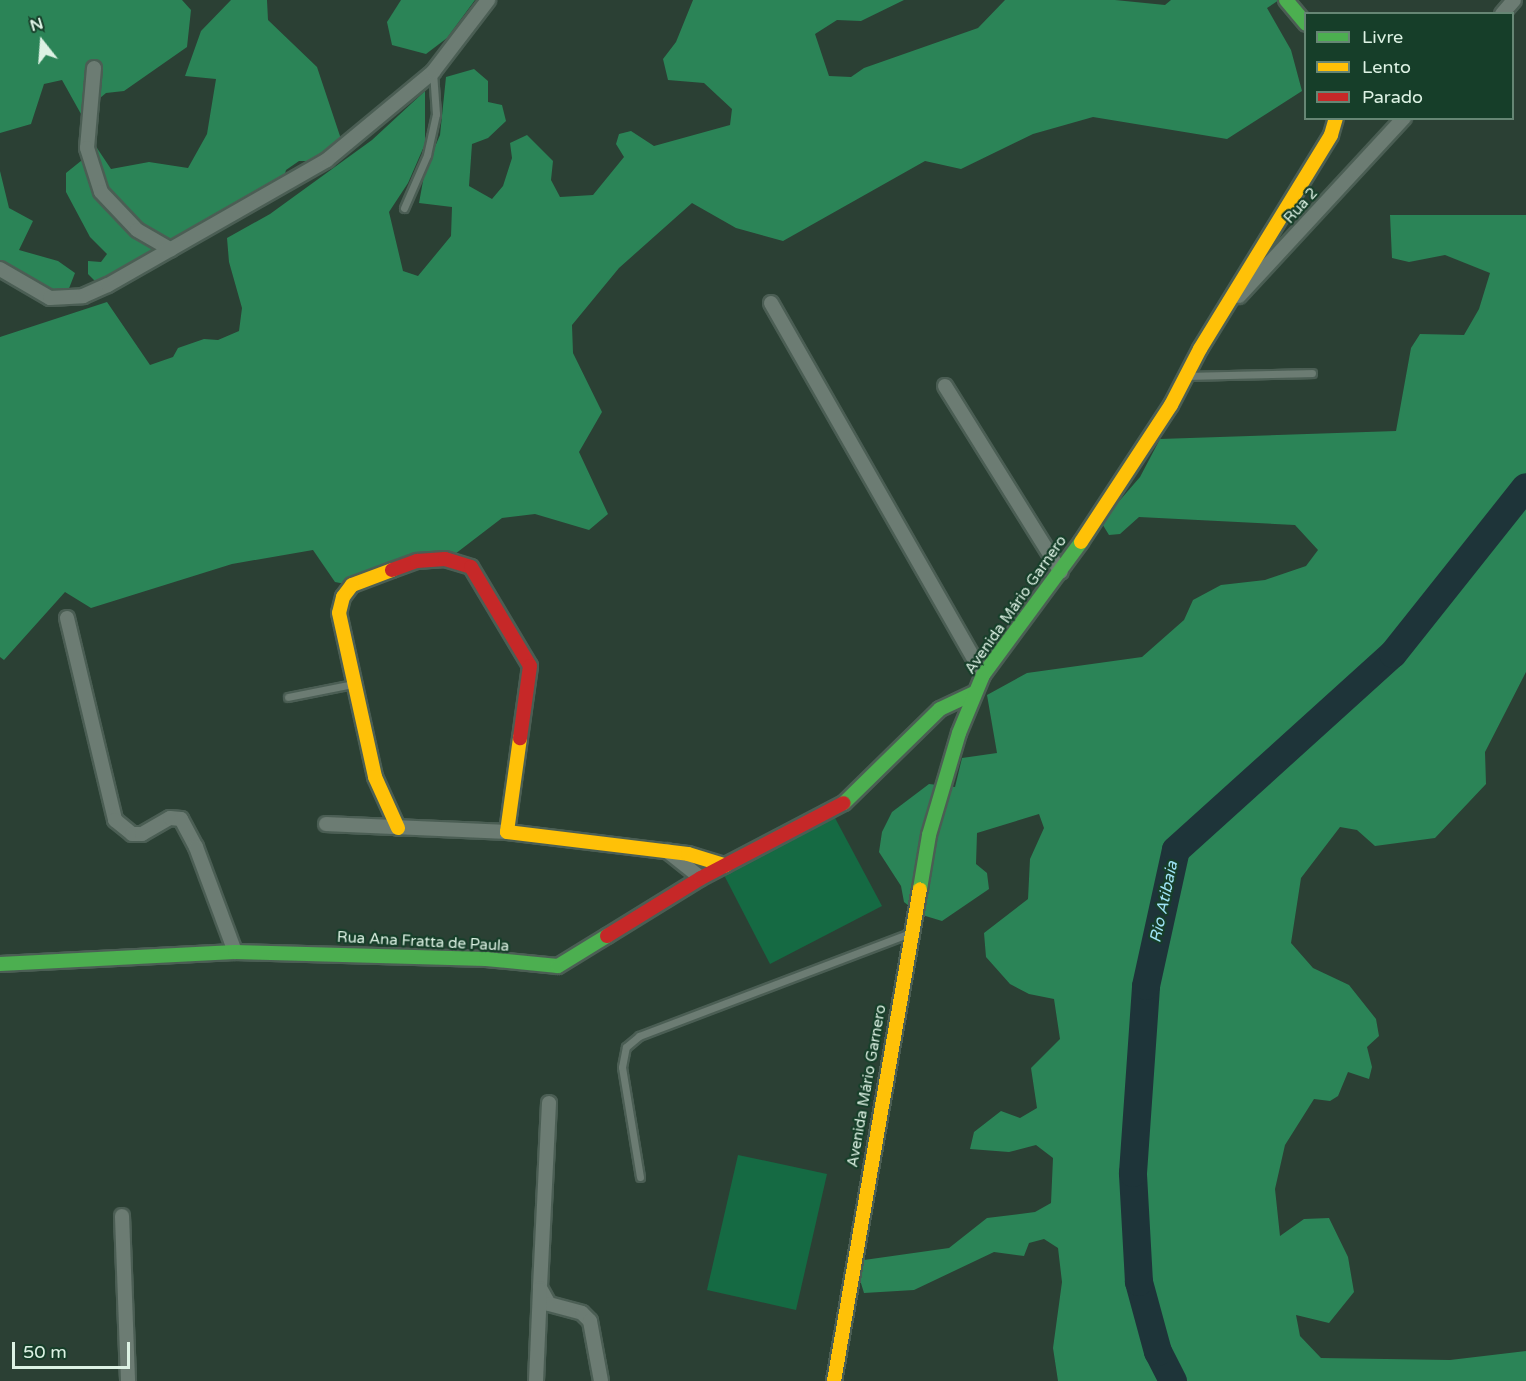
<!DOCTYPE html>
<meta charset="utf-8">
<style>
body{margin:0}
#map{position:relative;width:1526px;height:1381px;overflow:hidden;background:#2b4034;font-family:"Varela Round",sans-serif}
div>[style]{position:absolute}
.green>*{inset:0;background:#156a43}
.forest>*{inset:0;background:#2b8457}
.river>*{height:28px;margin:-14px;padding:0 14px;transform-origin:14px;border-radius:14px;background:#1e3439}
.roads{filter:drop-shadow(2px 0 #4b5e54) drop-shadow(-2px 0 #4b5e54) drop-shadow(0 2px #4b5e54) drop-shadow(0 -2px #4b5e54)}
.lane>*{height:7px;margin:-3.5px;padding:0 3.5px;transform-origin:3.5px;border-radius:3.5px;background:#6c7c73}
.street>*{height:14px;margin:-7px;padding:0 7px;transform-origin:7px;border-radius:7px;background:#6c7c73}
.fast>*{height:14px;margin:-7px;padding:0 7px;transform-origin:7px;border-radius:7px;background:#4caf50}
.slow>*{height:14px;margin:-7px;padding:0 7px;transform-origin:7px;border-radius:7px;background:#ffc107}
.jam>*{height:14px;margin:-7px;padding:0 7px;transform-origin:7px;border-radius:7px;background:#c62828}
span{translate:-50% -50%;white-space:nowrap;text-align:center;line-height:1.15;-webkit-text-stroke:4.5px #163e29;paint-order:stroke}
.street-label{font-size:15px;color:#ddf2e4}
.water-label{font-size:16px;color:#9ee2f4;font-style:italic}
.legend{position:absolute;left:1304px;top:12px;width:210px;height:108px;box-sizing:border-box;background:#163e29;border:2px solid #668674;margin:0;padding:8px 10px;list-style:none;font-size:18px;color:#ddf2e4}
.legend li{display:flex;align-items:center;gap:12px;height:30px}
.legend b{width:30px;border:2px solid #668674}
.north{position:absolute;left:12px;top:12px;width:60px;height:60px;-webkit-text-stroke:4px #163e29;paint-order:stroke;rotate:343deg;font-size:16px;font-weight:700;line-height:24px;text-align:center;color:#ddf2e4}
.north::after{content:'';display:block;margin:auto;width:21px;height:27px;background:#ddf2e4;clip-path:polygon(50% 0,100% 100%,50% 72%,0 100%)}
.scale{position:absolute;left:12px;top:1342px;width:118px;height:27px;box-sizing:border-box;border:3px solid #ddf2e4;border-top:0;padding-left:8px;font-size:18px;line-height:21px;white-space:nowrap;color:#ddf2e4;-webkit-text-stroke:4px #163e29;paint-order:stroke}
</style>
<div id="map">
<div class="green">
<div style="clip-path:polygon(835px 818px,882px 906px,770px 964px,724px 875px)"></div>
<div style="clip-path:polygon(738px 1155px,827px 1174px,796px 1310px,707px 1290px)"></div>
</div>
<div class="forest">
<div style="clip-path:polygon(0 0,182px 0,191px 10px,187px 47px,124px 91px,106px 93px,81px 114px,62px 80px,44px 84px,31px 124px,0 133px)"></div>
<div style="clip-path:polygon(231px 0,267px 0,268px 20px,317px 67px,341px 139px,312px 161px,299px 161px,286px 170px,283px 181px,122px 272px,95px 281px,88px 274px,88px 261px,101px 262px,107px 254px,90px 237px,66px 192px,66px 173px,97px 148px,111px 169px,149px 162px,188px 168px,207px 134px,216px 79px,185px 76px,201px 31px)"></div>
<div style="clip-path:polygon(401px 0,475px 0,447px 38px,426px 54px,392px 45px,387px 22px)"></div>
<div style="clip-path:polygon(693px 0,904px 0,861px 21px,837px 20px,815px 34px,829px 76px,851px 77px,864px 68px,978px 28px,1005px 0,1115px 0,1165px 5px,1171px 0,1279px 0,1267px 8px,1291px 50px,1302px 91px,1227px 139px,1093px 117px,1033px 134px,961px 169px,925px 161px,783px 241px,736px 228px,692px 203px,619px 268px,572px 325px,573px 353px,602px 412px,579px 452px,608px 514px,589px 530px,535px 514px,502px 518px,455px 554px,361px 587px,335px 582px,313px 550px,232px 564px,91px 608px,65px 592px,4px 660px,0 657px,0 337px,107px 302px,150px 365px,173px 357px,178px 348px,204px 339px,218px 340px,239px 331px,242px 308px,229px 262px,227px 238px,270px 214px,372px 140px,425px 91px,425px 144px,408px 183px,389px 212px,403px 271px,418px 276px,451px 236px,452px 207px,419px 203px,425px 170px,440px 135px,446px 77px,474px 69px,488px 81px,488px 102px,502px 105px,506px 121px,488px 138px,472px 144px,469px 186px,492px 199px,503px 186px,512px 158px,510px 143px,527px 135px,553px 161px,551px 180px,560px 197px,593px 195px,624px 157px,616px 144px,619px 134px,631px 131px,654px 146px,730px 125px,732px 109px,704px 83px,668px 80px,663px 59px,676px 42px)"></div>
<div style="clip-path:polygon(0 171px,9px 208px,33px 221px,19px 250px,58px 261px,75px 273px,68px 291px,52px 292px,0 263px)"></div>
<div style="clip-path:polygon(1390px 215px,1526px 215px,1526px 672px,1485px 752px,1486px 784px,1435px 838px,1375px 846px,1357px 830px,1340px 827px,1301px 878px,1291px 943px,1313px 968px,1349px 985px,1376px 1019px,1379px 1036px,1367px 1047px,1372px 1067px,1369px 1079px,1348px 1072px,1338px 1096px,1330px 1101px,1314px 1099px,1285px 1145px,1275px 1189px,1280px 1236px,1304px 1219px,1329px 1218px,1348px 1257px,1354px 1292px,1329px 1323px,1296px 1315px,1300px 1336px,1321px 1358px,1450px 1360px,1526px 1351px,1526px 1381px,1058px 1381px,1053px 1348px,1062px 1282px,1058px 1248px,1044px 1239px,1029px 1243px,1024px 1256px,994px 1252px,914px 1290px,864px 1293px,860px 1280px,864px 1260px,949px 1248px,987px 1218px,1035px 1212px,1051px 1203px,1053px 1158px,1036px 1145px,1009px 1152px,970px 1149px,974px 1132px,1001px 1111px,1020px 1118px,1037px 1108px,1031px 1068px,1060px 1039px,1054px 999px,1029px 994px,1010px 984px,986px 957px,984px 933px,1028px 899px,1030px 859px,1044px 828px,1039px 814px,977px 833px,976px 864px,987px 873px,989px 889px,942px 921px,919px 914px,904px 902px,901px 886px,879px 852px,882px 832px,892px 812px,929px 784px,955px 787px,962px 758px,997px 753px,987px 695px,1027px 673px,1142px 657px,1184px 620px,1193px 600px,1221px 585px,1265px 580px,1306px 566px,1318px 550px,1295px 525px,1139px 517px,1120px 534px,1109px 535px,1101px 522px,1140px 477px,1160px 439px,1396px 431px,1411px 348px,1420px 334px,1464px 335px,1479px 309px,1490px 273px,1445px 255px,1409px 262px,1392px 258px)"></div>
</div>
<div class="river">
<div style="left:1173px;top:1381px;width:33px;rotate:-117deg"></div>
<div style="left:1158px;top:1352px;width:73px;rotate:-105.2deg"></div>
<div style="left:1139px;top:1282px;width:109px;rotate:-93.2deg"></div>
<div style="left:1133px;top:1173px;width:187px;rotate:-86deg"></div>
<div style="left:1146px;top:986px;width:139px;rotate:-77.6deg"></div>
<div style="left:1176px;top:850px;width:292px;rotate:-42.1deg"></div>
<div style="left:1393px;top:654px;width:213px;rotate:-51.5deg"></div>
</div>
<div class="roads">
<div class="lane">
<div style="left:404px;top:208px;width:58px;rotate:-66.5deg"></div>
<div style="left:427px;top:155px;width:42px;rotate:-77.6deg"></div>
<div style="left:436px;top:114px;width:42px;rotate:-94.1deg"></div>
<div style="left:1188px;top:376px;width:124px;rotate:-1.4deg"></div>
<div style="left:288px;top:697px;width:66px;rotate:-11.3deg"></div>
<div style="left:640px;top:1177px;width:111px;rotate:-99.3deg"></div>
<div style="left:622px;top:1067px;width:20px;rotate:-79deg"></div>
<div style="left:626px;top:1047px;width:17px;rotate:-40deg"></div>
<div style="left:639px;top:1036px;width:290px;rotate:-20.8deg"></div>
</div>
<div class="street">
<div style="left:1502px;top:14px;width:18px;rotate:-49deg"></div>
<div style="left:94px;top:68px;width:80px;rotate:95deg"></div>
<div style="left:87px;top:148px;width:46px;rotate:72.3deg"></div>
<div style="left:101px;top:192px;width:52px;rotate:46.5deg"></div>
<div style="left:137px;top:230px;width:39px;rotate:30deg"></div>
<div style="left:0;top:269px;width:58px;rotate:30.1deg"></div>
<div style="left:50px;top:298px;width:33px;rotate:-3deg"></div>
<div style="left:83px;top:296px;width:27px;rotate:-24deg"></div>
<div style="left:108px;top:285px;width:252px;rotate:-29.7deg"></div>
<div style="left:327px;top:160px;width:138px;rotate:-39.7deg"></div>
<div style="left:433px;top:72px;width:91px;rotate:-52.6deg"></div>
<div style="left:1239px;top:296px;width:243px;rotate:-47.2deg"></div>
<div style="left:771px;top:303px;width:428px;rotate:60.3deg"></div>
<div style="left:945px;top:386px;width:219px;rotate:58.1deg"></div>
<div style="left:67px;top:618px;width:208px;rotate:76.6deg"></div>
<div style="left:115px;top:820px;width:22px;rotate:39deg"></div>
<div style="left:132px;top:834px;width:10px"></div>
<div style="left:142px;top:834px;width:32px;rotate:-30deg"></div>
<div style="left:170px;top:818px;width:11px;rotate:5deg"></div>
<div style="left:181px;top:819px;width:32px;rotate:62deg"></div>
<div style="left:196px;top:847px;width:112px;rotate:69.6deg"></div>
<div style="left:326px;top:824px;width:181px;rotate:2.5deg"></div>
<div style="left:667px;top:851px;width:43px;rotate:38.5deg"></div>
<div style="left:549px;top:1103px;width:185px;rotate:92.8deg"></div>
<div style="left:540px;top:1288px;width:18px;rotate:61deg"></div>
<div style="left:549px;top:1304px;width:34px;rotate:15deg"></div>
<div style="left:582px;top:1313px;width:11px;rotate:45deg"></div>
<div style="left:590px;top:1321px;width:61px;rotate:79.6deg"></div>
<div style="left:122px;top:1216px;width:165px;rotate:87.9deg"></div>
<div style="left:536px;top:1381px;width:91px;rotate:-87.5deg"></div>
</div>
<div class="fast">
<div style="left:1286px;top:0;width:31px;rotate:50deg"></div>
<div style="left:844px;top:803px;width:134px;rotate:-44.4deg"></div>
<div style="left:940px;top:709px;width:38px;rotate:-25deg"></div>
<div style="left:920px;top:889px;width:55px;rotate:-80.5deg"></div>
<div style="left:929px;top:835px;width:106px;rotate:-73.6deg"></div>
<div style="left:959px;top:733px;width:63px;rotate:-67.5deg"></div>
<div style="left:983px;top:675px;width:165px;rotate:-53.6deg"></div>
<div style="left:0;top:964px;width:235px;rotate:-2.9deg"></div>
<div style="left:235px;top:952px;width:251px;rotate:1.6deg"></div>
<div style="left:486px;top:959px;width:72px;rotate:5.6deg"></div>
<div style="left:558px;top:966px;width:57px;rotate:-31.5deg"></div>
</div>
<div class="slow">
<div style="left:1081px;top:542px;width:164px;rotate:-56.7deg"></div>
<div style="left:1171px;top:405px;width:63px;rotate:-62.6deg"></div>
<div style="left:1200px;top:349px;width:251px;rotate:-58.5deg"></div>
<div style="left:1331px;top:135px;width:18px;rotate:-74deg"></div>
<div style="left:392px;top:570px;width:43px;rotate:159.4deg"></div>
<div style="left:352px;top:585px;width:15px;rotate:127deg"></div>
<div style="left:343px;top:597px;width:16px;rotate:104deg"></div>
<div style="left:339px;top:613px;width:168px;rotate:77.6deg"></div>
<div style="left:375px;top:777px;width:56px;rotate:65.7deg"></div>
<div style="left:520px;top:738px;width:95px;rotate:97.9deg"></div>
<div style="left:507px;top:832px;width:182px;rotate:6.9deg"></div>
<div style="left:688px;top:854px;width:39px;rotate:17deg"></div>
<div style="left:834px;top:1381px;width:499px;rotate:-80.1deg"></div>
</div>
<div class="jam">
<div style="left:392px;top:570px;width:27px;rotate:-20deg"></div>
<div style="left:417px;top:561px;width:28px;rotate:-4deg"></div>
<div style="left:445px;top:559px;width:27px;rotate:17deg"></div>
<div style="left:471px;top:567px;width:115px;rotate:59.2deg"></div>
<div style="left:530px;top:666px;width:73px;rotate:97.9deg"></div>
<div style="left:607px;top:936px;width:110px;rotate:-31.7deg"></div>
<div style="left:701px;top:878px;width:161px;rotate:-27.7deg"></div>
</div>
</div>
<div class="street-label">
<span style="left:1301px;top:206px;rotate:-48deg">Rua 2</span>
<span style="left:1016px;top:605px;rotate:-55deg">Avenida Mário Garnero</span>
<span style="left:423px;top:942px;rotate:3deg">Rua Ana Fratta de Paula</span>
<span style="left:867px;top:1086px;rotate:-80deg">Avenida Mário Garnero</span>
</div>
<div class="water-label">
<span style="left:1164px;top:902px;rotate:-78deg">Rio Atibaia</span>
</div>
<ul class="legend">
<li><b style="height:8px;background:#4caf50"></b>Livre</li>
<li><b style="height:8px;background:#ffc107"></b>Lento</li>
<li><b style="height:8px;background:#c62828"></b>Parado</li>
</ul>
<div class="north">N</div>
<div class="scale">50 m</div>
</div>
